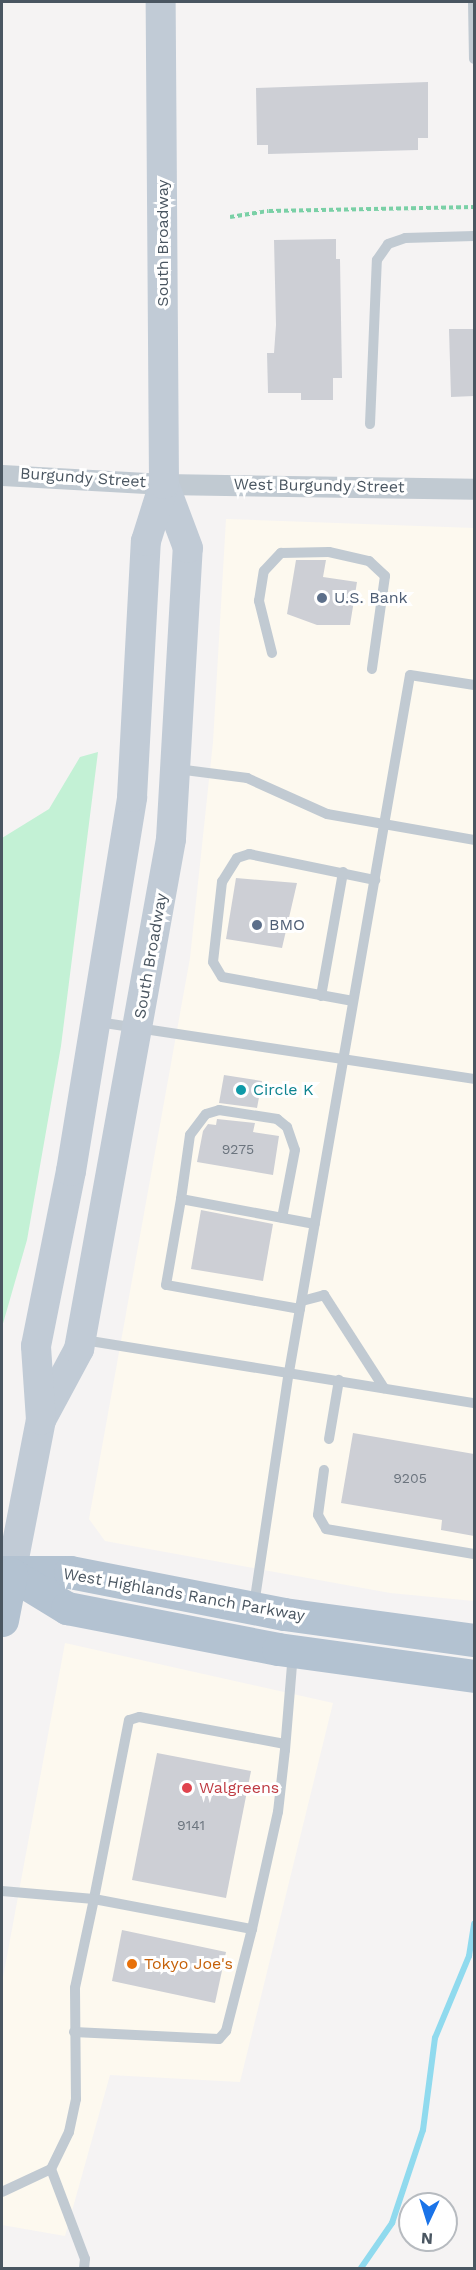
<!DOCTYPE html>
<style>
body{margin:0}
#map{position:relative;width:476px;height:2270px;overflow:hidden;background:#f5f3f3;font-family:"Work Sans",sans-serif}
div>[style]{position:absolute}
.commercial>*{inset:0;background:#fdf9ef}
.green>*{inset:0;background:#c3f1d5}
.stream>*{height:6px;margin:-3px;padding:0 3px;transform-origin:3px;border-radius:3px;background:#90daee}
.building>*{inset:0;background:#cdcfd5}
.path>*{height:4px;margin-top:-2px;transform-origin:0;background:repeating-linear-gradient(90deg,#7ad0a6 0 4.5px,transparent 0 7.5px)}
.lane>*{height:10px;margin:-5px;padding:0 5px;transform-origin:5px;border-radius:5px;background:#c1cad2}
.street>*{height:21px;margin:-10.5px;padding:0 10.5px;transform-origin:10.5px;border-radius:10.5px;background:#c1cad2}
.secondary>*{height:30px;margin:-15px;padding:0 15px;transform-origin:15px;border-radius:15px;background:#c1cbd6}
.primary>*{height:33px;margin:-16.5px;padding:0 16.5px;transform-origin:16.5px;border-radius:16.5px;background:#b3c2d1}
.dots>*{width:16px;height:16px;translate:-50% -50%;box-sizing:border-box;border:3px solid #fff;border-radius:50%}
span{translate:-50% -50%;white-space:nowrap;text-align:center;line-height:1.15;-webkit-text-stroke:6px #fff;paint-order:stroke}
.number-label{font-size:14px;color:#6b747e}
.number-label span{-webkit-text-stroke-width:0}
.street-label{font-size:16px;color:#4a5661}
.service-label{font-size:16px;color:#4e5e75}
.left{translate:0 -50%;text-align:left}
.culture-label{font-size:16px;color:#0d838f}
.health-label{font-size:16px;color:#be3a42}
.food-label{font-size:16px;color:#c56008}
.frame{position:absolute;inset:0;border:3px solid #4a5661;pointer-events:none}
.north{position:absolute;left:398px;top:2192px;width:60px;height:60px;box-sizing:border-box;background:#fff;border:2px solid #b7bbc0;border-radius:50%;rotate:184deg;font-size:16px;font-weight:700;line-height:24px;text-align:center;color:#4a5661}
.north::after{content:'';display:block;margin:auto;width:21px;height:27px;background:#1a73e8;clip-path:polygon(50% 0,100% 100%,50% 72%,0 100%)}
</style>
<div id="map">
<div class="commercial">
<div style="clip-path:polygon(226px 519px,474px 528px,474px 1601px,390px 1593px,105px 1541px,89px 1519px,190px 958px,213px 742px)"></div>
<div style="clip-path:polygon(65px 1643px,333px 1703px,240px 2082px,110px 2075px,65px 2236px,2px 2225px,2px 1983px)"></div>
</div>
<div class="green">
<div style="clip-path:polygon(98px 752px,61px 1046px,27px 1240px,2px 1327px,2px 838px,49px 809px,80px 757px)"></div>
</div>
<div class="stream">
<div style="left:361px;top:2268px;width:55px;rotate:-55.4deg"></div>
<div style="left:392px;top:2223px;width:98px;rotate:-71.6deg"></div>
<div style="left:423px;top:2130px;width:93px;rotate:-82.6deg"></div>
<div style="left:435px;top:2038px;width:89px;rotate:-67.5deg"></div>
<div style="left:469px;top:1956px;width:33px;rotate:-81deg"></div>
</div>
<div class="building">
<div style="clip-path:polygon(428px 82px,428px 138px,418px 138px,418px 150px,268px 154px,268px 145px,257px 145px,256px 88px)"></div>
<div style="clip-path:polygon(336px 239px,336px 259px,340px 259px,342px 378px,333px 378px,333px 400px,301px 400px,301px 393px,268px 393px,267px 353px,274px 353px,276px 325px,274px 240px)"></div>
<div style="clip-path:polygon(449px 329px,474px 329px,474px 396px,451px 397px)"></div>
<div style="clip-path:polygon(296px 560px,326px 560px,323px 577px,357px 582px,350px 625px,317px 625px,287px 614px)"></div>
<div style="clip-path:polygon(236px 878px,297px 883px,282px 948px,226px 939px)"></div>
<div style="clip-path:polygon(224px 1075px,262px 1081px,257px 1108px,219px 1103px)"></div>
<div style="clip-path:polygon(217px 1119px,255px 1123px,253px 1132px,279px 1136px,273px 1175px,197px 1162px,203px 1131px,208px 1124px,216px 1125px)"></div>
<div style="clip-path:polygon(201px 1210px,273px 1224px,263px 1281px,191px 1269px)"></div>
<div style="clip-path:polygon(353px 1433px,474px 1454px,474px 1536px,441px 1530px,442px 1520px,341px 1503px)"></div>
<div style="clip-path:polygon(157px 1753px,251px 1771px,226px 1898px,132px 1880px)"></div>
<div style="clip-path:polygon(122px 1930px,226px 1952px,215px 2003px,112px 1981px)"></div>
</div>
<div class="path">
<div style="left:230px;top:217px;width:39px;rotate:-9deg"></div>
<div style="left:269px;top:211px;width:205px;rotate:-1.1deg"></div>
</div>
<div class="lane">
<div style="left:473px;top:2px;width:57px;rotate:89deg"></div>
<div style="left:370px;top:424px;width:164px;rotate:-87.6deg"></div>
<div style="left:377px;top:260px;width:19px;rotate:-55deg"></div>
<div style="left:388px;top:244px;width:18px;rotate:-19deg"></div>
<div style="left:405px;top:238px;width:69px;rotate:-1.7deg"></div>
<div style="left:272px;top:653px;width:54px;rotate:-104deg"></div>
<div style="left:259px;top:601px;width:30px;rotate:-81deg"></div>
<div style="left:264px;top:571px;width:25px;rotate:-47deg"></div>
<div style="left:281px;top:553px;width:48px;rotate:-1.2deg"></div>
<div style="left:329px;top:552px;width:41px;rotate:12.7deg"></div>
<div style="left:369px;top:561px;width:22px;rotate:43deg"></div>
<div style="left:385px;top:576px;width:94px;rotate:98deg"></div>
<div style="left:177px;top:769px;width:71px;rotate:7.3deg"></div>
<div style="left:247px;top:778px;width:88px;rotate:24.2deg"></div>
<div style="left:327px;top:814px;width:149px;rotate:10deg"></div>
<div style="left:321px;top:996px;width:126px;rotate:-79.9deg"></div>
<div style="left:353px;top:1001px;width:133px;rotate:-169.6deg"></div>
<div style="left:222px;top:977px;width:17px;rotate:-121deg"></div>
<div style="left:213px;top:962px;width:81px;rotate:-83.6deg"></div>
<div style="left:222px;top:882px;width:28px;rotate:-58deg"></div>
<div style="left:237px;top:858px;width:13px;rotate:-18deg"></div>
<div style="left:249px;top:854px;width:129px;rotate:11.7deg"></div>
<div style="left:98px;top:1022px;width:380px;rotate:8.6deg"></div>
<div style="left:181px;top:1199px;width:65px;rotate:-82deg"></div>
<div style="left:190px;top:1135px;width:26px;rotate:-53deg"></div>
<div style="left:206px;top:1114px;width:14px;rotate:-17deg"></div>
<div style="left:219px;top:1110px;width:59px;rotate:8.8deg"></div>
<div style="left:277px;top:1119px;width:13px;rotate:39deg"></div>
<div style="left:287px;top:1127px;width:24px;rotate:71deg"></div>
<div style="left:295px;top:1150px;width:69px;rotate:100.8deg"></div>
<div style="left:302px;top:1301px;width:23px;rotate:-15deg"></div>
<div style="left:324px;top:1295px;width:111px;rotate:57.2deg"></div>
<div style="left:300px;top:1309px;width:136px;rotate:-169.8deg"></div>
<div style="left:166px;top:1285px;width:87px;rotate:-80.1deg"></div>
<div style="left:181px;top:1199px;width:136px;rotate:10.6deg"></div>
<div style="left:84px;top:1340px;width:395px;rotate:9.2deg"></div>
<div style="left:329px;top:1439px;width:60px;rotate:-80.4deg"></div>
<div style="left:324px;top:1470px;width:45px;rotate:97.6deg"></div>
<div style="left:318px;top:1515px;width:16px;rotate:60deg"></div>
<div style="left:326px;top:1529px;width:150px;rotate:9.6deg"></div>
<div style="left:254px;top:1605px;width:236px;rotate:-81.5deg"></div>
<div style="left:289px;top:1372px;width:707px;rotate:-80.15deg"></div>
<div style="left:410px;top:675px;width:65px;rotate:8.9deg"></div>
<div style="left:285px;top:1744px;width:148px;rotate:-169.5deg"></div>
<div style="left:139px;top:1717px;width:10px;rotate:163deg"></div>
<div style="left:129px;top:1720px;width:182px;rotate:101.1deg"></div>
<div style="left:94px;top:1899px;width:161px;rotate:10.8deg"></div>
<div style="left:252px;top:1929px;width:120px;rotate:-77.5deg"></div>
<div style="left:278px;top:1812px;width:62px;rotate:-83.6deg"></div>
<div style="left:285px;top:1750px;width:97px;rotate:-85.3deg"></div>
<div style="left:2px;top:1891px;width:92px;rotate:5deg"></div>
<div style="left:94px;top:1899px;width:91px;rotate:102.1deg"></div>
<div style="left:75px;top:1988px;width:111px;rotate:89.5deg"></div>
<div style="left:76px;top:2099px;width:34px;rotate:102deg"></div>
<div style="left:69px;top:2132px;width:41px;rotate:115.9deg"></div>
<div style="left:51px;top:2169px;width:54px;rotate:154.9deg"></div>
<div style="left:74px;top:2032px;width:145px;rotate:2.8deg"></div>
<div style="left:219px;top:2039px;width:11px;rotate:-49deg"></div>
<div style="left:226px;top:2031px;width:105px;rotate:-75.7deg"></div>
<div style="left:51px;top:2169px;width:96px;rotate:69.3deg"></div>
<div style="left:85px;top:2259px;width:9px;rotate:96deg"></div>
</div>
<div class="street">
<div style="left:2px;top:475px;width:162px;rotate:3.2deg"></div>
<div style="left:164px;top:484px;width:310px;rotate:0.9deg"></div>
</div>
<div class="secondary">
<div style="left:41px;top:1420px;width:81px;rotate:-61.8deg"></div>
<div style="left:79px;top:1349px;width:518px;rotate:-79.77deg"></div>
<div style="left:171px;top:839px;width:291px;rotate:-86.7deg"></div>
<div style="left:188px;top:548px;width:68px;rotate:-110.6deg"></div>
<div style="left:11px;top:1574px;width:157px;rotate:-79deg"></div>
<div style="left:41px;top:1420px;width:74px;rotate:-93.9deg"></div>
<div style="left:36px;top:1346px;width:178px;rotate:-78.7deg"></div>
<div style="left:71px;top:1171px;width:379px;rotate:-80.7deg"></div>
<div style="left:132px;top:797px;width:256px;rotate:-86.9deg"></div>
<div style="left:146px;top:541px;width:60px;rotate:-72.5deg"></div>
<div style="left:164px;top:484px;width:482px;rotate:-90.4deg"></div>
</div>
<div class="primary">
<div style="left:2px;top:1572px;width:68px"></div>
<div style="left:70px;top:1572px;width:218px;rotate:11.1deg"></div>
<div style="left:284px;top:1614px;width:192px;rotate:7.8deg"></div>
<div style="left:11px;top:1574px;width:66px;rotate:31.3deg"></div>
<div style="left:67px;top:1608px;width:215px;rotate:11deg"></div>
<div style="left:278px;top:1649px;width:198px;rotate:7.8deg"></div>
<div style="left:2px;top:1620px;width:47px;rotate:-78.9deg"></div>
</div>
<div class="dots">
<div style="left:322px;top:598px;background:#5c6f8a"></div>
<div style="left:257px;top:925px;background:#5c6f8a"></div>
<div style="left:241px;top:1090px;background:#0f9aa8"></div>
<div style="left:187px;top:1788px;background:#e0444e"></div>
<div style="left:132px;top:1964px;background:#e8710a"></div>
</div>
<div class="number-label">
<span style="left:238px;top:1149px">9275</span>
<span style="left:410px;top:1478px">9205</span>
<span style="left:191px;top:1825px">9141</span>
</div>
<div class="street-label">
<span style="left:163px;top:243px;rotate:-90deg">South Broadway</span>
<span style="left:83px;top:478px;rotate:4deg">Burgundy Street</span>
<span style="left:319px;top:486px;rotate:1deg">West Burgundy Street</span>
<span style="left:151px;top:956px;rotate:-80deg">South Broadway</span>
<span style="left:184px;top:1595px;rotate:10deg">West Highlands Ranch Parkway</span>
</div>
<div class="service-label">
<span class="left" style="left:334px;top:598px">U.S. Bank</span>
<span class="left" style="left:269px;top:925px">BMO</span>
</div>
<div class="culture-label">
<span class="left" style="left:253px;top:1090px">Circle K</span>
</div>
<div class="health-label">
<span class="left" style="left:199px;top:1788px">Walgreens</span>
</div>
<div class="food-label">
<span class="left" style="left:144px;top:1964px">Tokyo Joe's</span>
</div>
<div class="frame"></div>
<div class="north">N</div>
</div>
